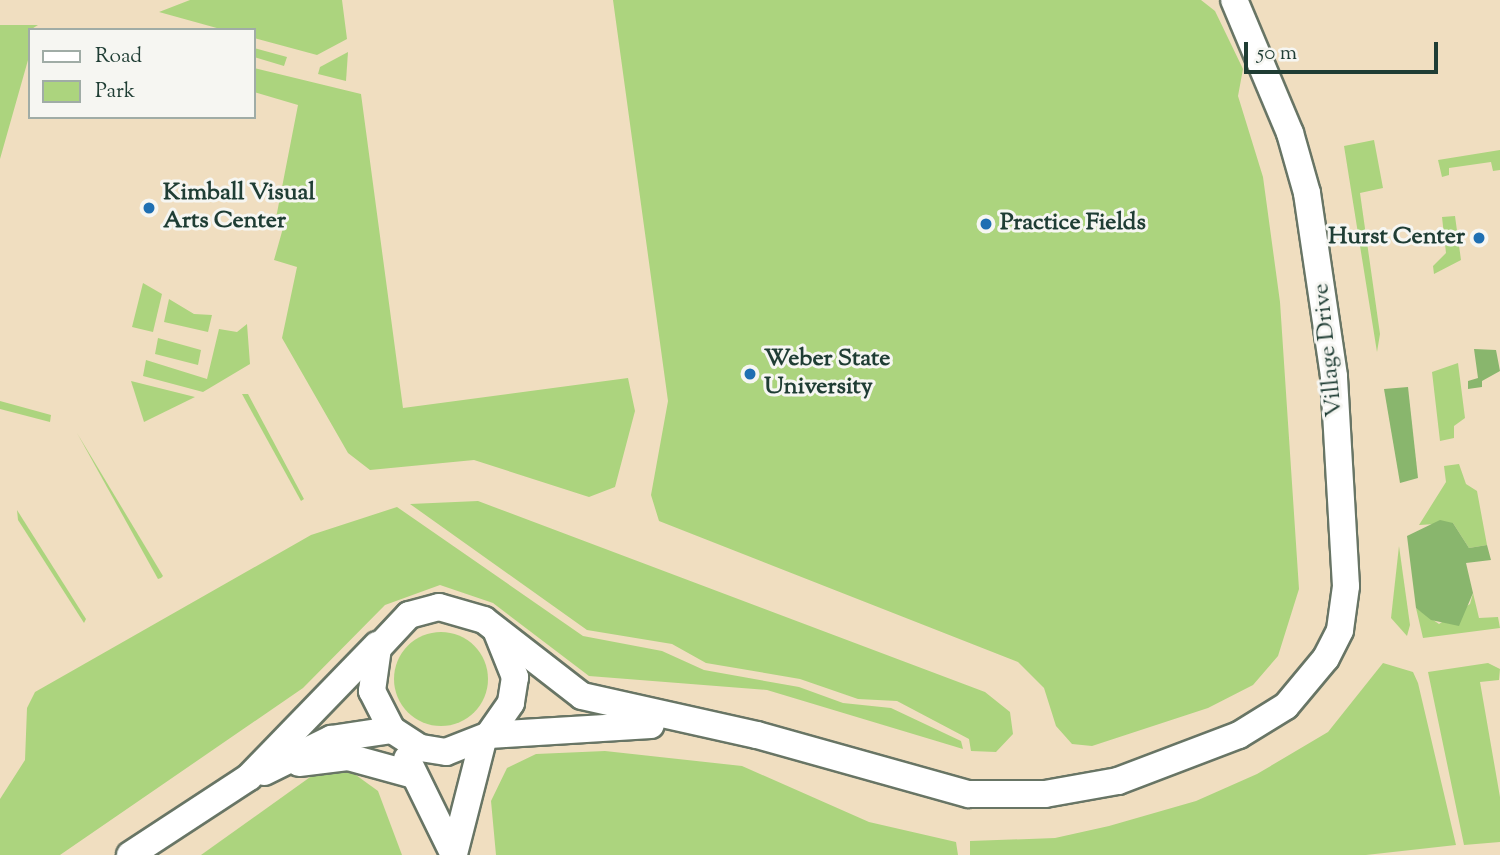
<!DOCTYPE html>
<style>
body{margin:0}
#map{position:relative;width:1500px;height:855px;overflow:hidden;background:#f0dec0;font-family:"Sorts Mill Goudy",serif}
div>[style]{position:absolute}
.green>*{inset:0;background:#acd47e}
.round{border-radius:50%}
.forest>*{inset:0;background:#89b66d}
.roads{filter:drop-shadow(2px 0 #687565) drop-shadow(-2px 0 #687565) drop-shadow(0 2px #687565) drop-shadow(0 -2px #687565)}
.minor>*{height:26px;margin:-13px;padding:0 13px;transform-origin:13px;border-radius:13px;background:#fff}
.dots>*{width:19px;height:19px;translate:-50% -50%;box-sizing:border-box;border:4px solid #f6f6f2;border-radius:50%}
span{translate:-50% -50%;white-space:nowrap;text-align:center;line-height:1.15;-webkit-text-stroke:6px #f6f6f2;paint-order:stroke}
.poi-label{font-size:24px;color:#1f3d34;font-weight:700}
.left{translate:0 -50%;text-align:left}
.right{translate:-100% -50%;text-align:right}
.street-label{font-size:24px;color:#1f3d34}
.legend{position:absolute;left:28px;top:28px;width:228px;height:91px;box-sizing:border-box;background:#f6f6f2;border:2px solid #a0aca6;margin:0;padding:9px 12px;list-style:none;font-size:21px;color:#1f3d34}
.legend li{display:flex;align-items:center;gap:14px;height:35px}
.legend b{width:35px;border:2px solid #a0aca6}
.scale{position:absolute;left:1244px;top:42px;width:194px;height:32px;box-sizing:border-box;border:4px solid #1f3d34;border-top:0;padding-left:9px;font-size:21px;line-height:24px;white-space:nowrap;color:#1f3d34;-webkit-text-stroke:5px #f6f6f2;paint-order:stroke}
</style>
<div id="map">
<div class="green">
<div style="clip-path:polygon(190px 0,342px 0,347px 39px,317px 55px,254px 38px,254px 30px,224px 30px,159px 12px)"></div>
<div style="clip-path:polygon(613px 0,1201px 0,1215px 11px,1243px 69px,1238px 96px,1263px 177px,1280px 302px,1299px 589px,1278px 656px,1253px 685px,1208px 708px,1092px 746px,1072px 744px,1056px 726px,1044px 688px,1018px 662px,659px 521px,651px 495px,668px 401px)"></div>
<div style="clip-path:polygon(0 25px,38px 25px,30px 30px,30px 53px,0 159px)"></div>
<div style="clip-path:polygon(254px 48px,287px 57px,284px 66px,254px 57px)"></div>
<div style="clip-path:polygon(348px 52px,346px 81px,318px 74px,320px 67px)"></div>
<div style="clip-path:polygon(254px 68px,361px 94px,403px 408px,628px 378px,635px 411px,615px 487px,589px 497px,474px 460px,370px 470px,348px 453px,282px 338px,297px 267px,274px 260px,285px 221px,276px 218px,298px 105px,254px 92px)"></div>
<div style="clip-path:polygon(1374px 140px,1383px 188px,1360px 193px,1380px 334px,1377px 352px,1344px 146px)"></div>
<div style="clip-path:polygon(1500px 150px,1500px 170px,1493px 171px,1491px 162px,1449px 168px,1449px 175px,1442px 177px,1438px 160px)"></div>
<div style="clip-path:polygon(1455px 216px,1461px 260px,1434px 274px,1433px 266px,1446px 253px,1442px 217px)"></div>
<div style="clip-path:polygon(143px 283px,162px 294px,153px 332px,132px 327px)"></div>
<div style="clip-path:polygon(169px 299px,194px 314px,212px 315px,208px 332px,164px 322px)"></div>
<div style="clip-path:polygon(247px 324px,250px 364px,203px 392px,143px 376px,146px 360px,207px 379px,219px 329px,237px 332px)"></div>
<div style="clip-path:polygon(158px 338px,201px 350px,198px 365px,155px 354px)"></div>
<div style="clip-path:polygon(1458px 363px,1465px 418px,1454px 426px,1454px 438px,1440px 441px,1432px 372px)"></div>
<div style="clip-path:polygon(131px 381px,195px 397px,144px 422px)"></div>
<div style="clip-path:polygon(242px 394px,248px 394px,304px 499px,301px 501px)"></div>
<div style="clip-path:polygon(0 401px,51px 415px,50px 422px,0 409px)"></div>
<div style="clip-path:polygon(77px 433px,163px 576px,161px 578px,158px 579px)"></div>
<div style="clip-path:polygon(1459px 464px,1466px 484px,1477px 491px,1487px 545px,1469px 548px,1453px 523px,1419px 525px,1446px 482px,1444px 466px)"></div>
<div style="clip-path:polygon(478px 501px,985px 692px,1010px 712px,1013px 734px,996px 752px,971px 751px,969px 739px,897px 701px,858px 699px,800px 679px,706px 663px,672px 644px,587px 630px,410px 504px)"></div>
<div style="clip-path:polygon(397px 507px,583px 636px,662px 651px,704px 670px,799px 687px,843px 703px,891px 708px,961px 741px,963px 749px,767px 690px,589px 676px,493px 603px,440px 585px,385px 605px,303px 688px,60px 855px,0 855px,0 799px,25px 760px,27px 708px,35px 692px,311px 535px)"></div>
<div style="clip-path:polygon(17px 510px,86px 619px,84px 623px,18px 520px)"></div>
<div style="clip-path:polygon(1399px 546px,1410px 625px,1407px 636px,1391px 618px)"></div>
<div style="clip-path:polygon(1473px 593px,1479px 618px,1498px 617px,1500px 628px,1423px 638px,1416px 608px,1439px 624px,1470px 604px)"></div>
<div class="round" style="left:394px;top:632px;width:94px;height:94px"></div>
<div style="clip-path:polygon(1383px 663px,1413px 672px,1418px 683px,1456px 845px,1366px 855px,970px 855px,970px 841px,1055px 838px,1109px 826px,1196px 801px,1257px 774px,1328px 732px)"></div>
<div style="clip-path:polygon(1488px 663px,1500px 669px,1499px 680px,1480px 682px,1500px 797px,1500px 842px,1464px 845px,1428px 672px)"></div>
<div style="clip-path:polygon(605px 751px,742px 766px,869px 822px,956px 842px,958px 855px,496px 855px,491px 801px,507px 768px,536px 754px)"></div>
<div style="clip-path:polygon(320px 770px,349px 770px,378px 791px,402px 855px,201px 855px)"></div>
</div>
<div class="forest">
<div style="clip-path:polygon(1474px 349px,1496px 350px,1500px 371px,1482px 381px,1482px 387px,1468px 389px,1468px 381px,1478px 378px)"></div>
<div style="clip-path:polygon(1408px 387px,1418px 478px,1400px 483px,1384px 389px)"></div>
<div style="clip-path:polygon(1440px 520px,1453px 523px,1469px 548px,1487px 545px,1491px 560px,1466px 563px,1473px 593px,1459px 626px,1431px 620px,1416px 608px,1407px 536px)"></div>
</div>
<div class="roads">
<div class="minor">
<div style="left:496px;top:630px;width:51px;rotate:68deg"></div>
<div style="left:515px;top:677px;width:26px;rotate:99deg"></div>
<div style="left:511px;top:703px;width:39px;rotate:125deg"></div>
<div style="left:489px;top:735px;width:46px;rotate:158.4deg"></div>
<div style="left:446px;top:752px;width:26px;rotate:-171deg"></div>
<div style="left:420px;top:748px;width:33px;rotate:-147deg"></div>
<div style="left:392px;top:730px;width:44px;rotate:-117.1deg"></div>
<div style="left:372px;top:691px;width:43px;rotate:-82.1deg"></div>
<div style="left:378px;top:648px;width:45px;rotate:-46.8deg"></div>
<div style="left:409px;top:615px;width:31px;rotate:-15deg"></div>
<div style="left:439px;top:607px;width:47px;rotate:16.1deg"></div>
<div style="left:484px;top:620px;width:124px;rotate:37.8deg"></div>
<div style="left:582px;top:696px;width:179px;rotate:12.6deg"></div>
<div style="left:757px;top:735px;width:220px;rotate:15.6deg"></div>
<div style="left:969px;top:794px;width:76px"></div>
<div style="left:1045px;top:794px;width:74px;rotate:-10.1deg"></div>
<div style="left:1118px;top:781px;width:129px;rotate:-20.8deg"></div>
<div style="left:1239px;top:735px;width:55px;rotate:-31.7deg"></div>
<div style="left:1286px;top:706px;width:62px;rotate:-50.2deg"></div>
<div style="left:1326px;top:658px;width:31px;rotate:-63deg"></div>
<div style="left:1340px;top:630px;width:44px;rotate:-82.2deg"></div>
<div style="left:1346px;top:586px;width:210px;rotate:-93.3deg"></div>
<div style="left:1334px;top:376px;width:185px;rotate:-98.4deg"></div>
<div style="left:1307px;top:193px;width:62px;rotate:-105.8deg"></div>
<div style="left:1290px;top:133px;width:144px;rotate:-112.8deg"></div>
<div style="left:489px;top:735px;width:162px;rotate:-3.5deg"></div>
<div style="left:407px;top:759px;width:107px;rotate:63.9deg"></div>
<div style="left:299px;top:763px;width:49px;rotate:-7deg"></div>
<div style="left:348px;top:757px;width:68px;rotate:15.3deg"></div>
<div style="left:264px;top:772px;width:75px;rotate:-26.2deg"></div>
<div style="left:331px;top:739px;width:62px;rotate:-8.4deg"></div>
<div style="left:454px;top:854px;width:118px;rotate:-75.7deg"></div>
<div style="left:130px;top:855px;width:142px;rotate:-33.2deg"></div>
<div style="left:249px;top:777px;width:184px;rotate:-45.9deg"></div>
</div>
</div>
<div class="dots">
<div style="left:149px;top:208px;background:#1f6fb2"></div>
<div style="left:986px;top:224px;background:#1f6fb2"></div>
<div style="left:1479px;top:238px;background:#1f6fb2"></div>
<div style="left:750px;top:374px;background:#1f6fb2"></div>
</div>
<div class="poi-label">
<span class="left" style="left:163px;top:208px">Kimball Visual<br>Arts Center</span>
<span class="left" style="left:1000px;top:224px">Practice Fields</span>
<span class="right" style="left:1465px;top:238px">Hurst Center</span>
<span class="left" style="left:764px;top:374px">Weber State<br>University</span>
</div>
<div class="street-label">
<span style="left:1329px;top:350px;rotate:-96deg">Village Drive</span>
</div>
<ul class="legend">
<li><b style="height:9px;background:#fff"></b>Road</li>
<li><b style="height:19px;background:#acd47e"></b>Park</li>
</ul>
<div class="scale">50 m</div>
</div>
